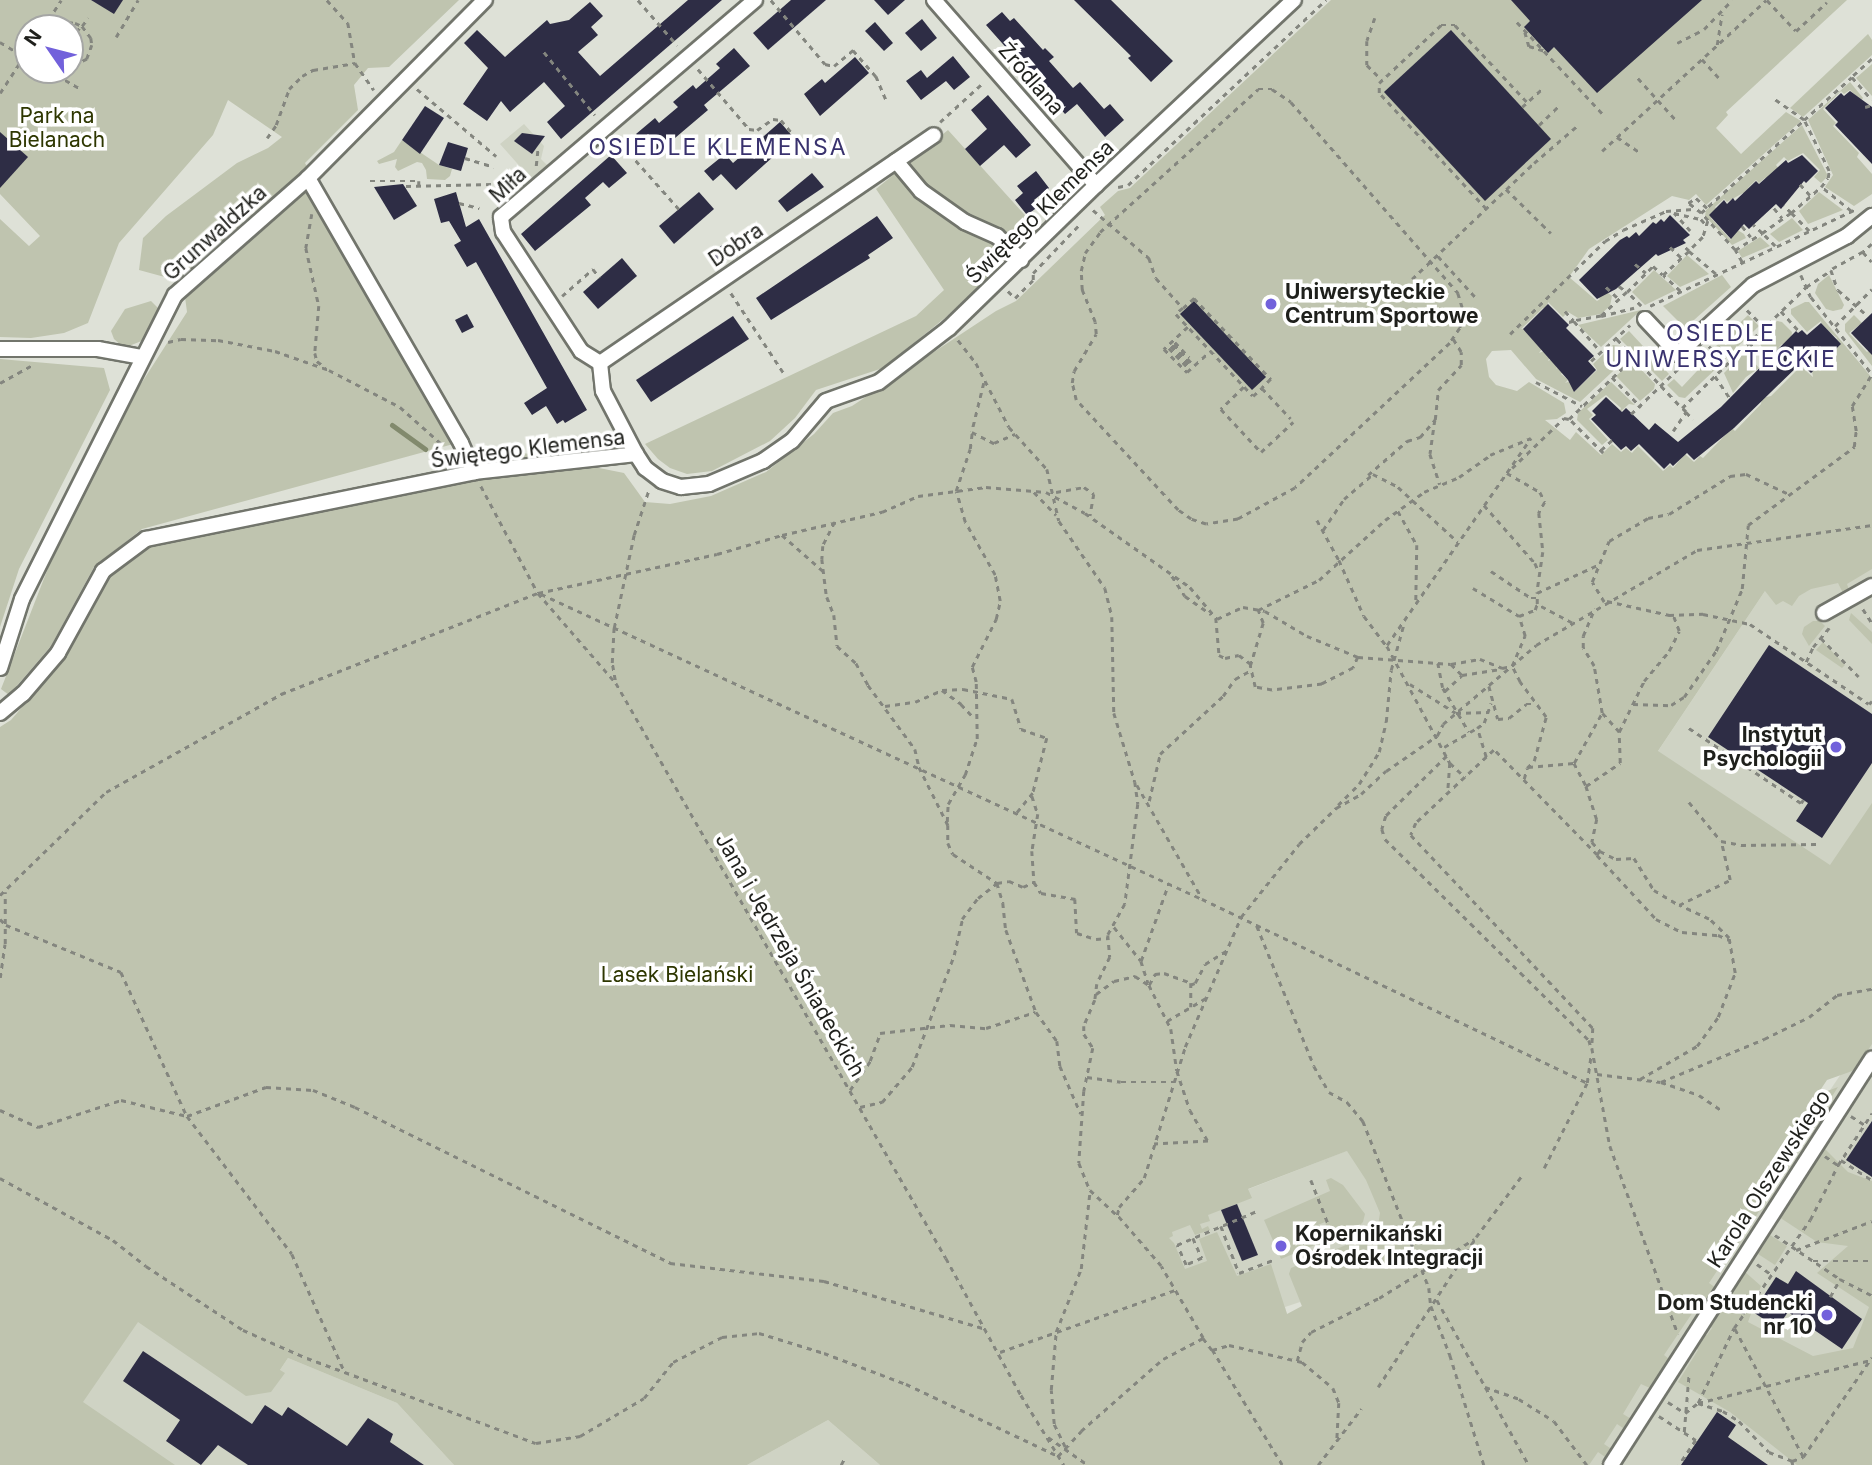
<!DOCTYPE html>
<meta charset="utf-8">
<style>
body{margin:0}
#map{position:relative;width:1872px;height:1465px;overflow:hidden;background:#dee1d7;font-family:Inter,sans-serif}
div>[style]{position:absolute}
.built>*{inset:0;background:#cfd3c4}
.green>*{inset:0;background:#bfc4af}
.stream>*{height:5px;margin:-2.5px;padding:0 2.5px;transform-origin:2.5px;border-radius:2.5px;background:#828a6d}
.building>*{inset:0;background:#2e2d45}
.path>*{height:2.5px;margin-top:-1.25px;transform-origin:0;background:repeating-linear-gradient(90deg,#84867f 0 5px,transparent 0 10px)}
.roads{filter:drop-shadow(2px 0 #72756c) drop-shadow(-2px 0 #72756c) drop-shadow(0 2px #72756c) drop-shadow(0 -2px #72756c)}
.street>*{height:14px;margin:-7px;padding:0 7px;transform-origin:7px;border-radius:7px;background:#fff}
.dots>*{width:19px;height:19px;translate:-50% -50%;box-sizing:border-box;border:4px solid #fff;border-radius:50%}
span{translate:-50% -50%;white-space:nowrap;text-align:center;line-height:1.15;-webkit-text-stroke:7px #fff;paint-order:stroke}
.street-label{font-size:21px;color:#1f201c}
.park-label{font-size:21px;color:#2e3701}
.poi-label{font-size:21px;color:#1f201c;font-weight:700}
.left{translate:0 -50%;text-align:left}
.right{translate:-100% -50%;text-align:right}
.neighbourhood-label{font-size:23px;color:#39326e;letter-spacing:2px}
.north{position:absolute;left:14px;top:14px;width:70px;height:70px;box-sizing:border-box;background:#fff;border:2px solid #a5a6a4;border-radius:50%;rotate:305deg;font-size:19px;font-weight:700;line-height:28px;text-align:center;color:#1f201c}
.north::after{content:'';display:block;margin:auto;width:24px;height:32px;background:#7261db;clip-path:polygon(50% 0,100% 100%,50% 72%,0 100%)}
</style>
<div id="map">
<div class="built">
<div style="clip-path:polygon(524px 124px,544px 146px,541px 159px,548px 166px,532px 180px,500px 144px)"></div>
<div style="clip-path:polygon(1872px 520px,1872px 998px,1610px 823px,1765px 591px)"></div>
<div style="clip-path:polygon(1872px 1028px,1872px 1465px,1577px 1465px)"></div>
<div style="clip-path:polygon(1367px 1143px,1413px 1263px,1302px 1306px,1300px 1302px,1285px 1307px,1287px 1314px,1217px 1340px,1146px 1229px)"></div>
<div style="clip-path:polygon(0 1182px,280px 1370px,288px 1358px,397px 1403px,454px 1465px,0 1465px)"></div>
<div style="clip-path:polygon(828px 1420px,880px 1465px,747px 1465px)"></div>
</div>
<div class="green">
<div style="clip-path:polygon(evenodd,0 0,459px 0,389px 67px,368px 68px,354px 85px,358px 110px,305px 163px,457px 443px,142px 529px,94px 567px,51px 646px,9px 695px,1px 689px,52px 558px,139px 387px,187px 312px,183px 282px,139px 270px,143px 238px,166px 216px,237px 163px,268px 148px,282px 137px,228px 100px,213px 135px,119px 243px,88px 323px,64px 333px,31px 338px,0 337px,0 219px,29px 246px,40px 236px,0 194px,0 0,28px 28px,70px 28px,70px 70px,28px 70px,28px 28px)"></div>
<div style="clip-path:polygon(evenodd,1331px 0,1847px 0,1726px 112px,1728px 115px,1716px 128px,1741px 154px,1786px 112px,1801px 121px,1706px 205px,1696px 194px,1689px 200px,1672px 196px,1589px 249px,1569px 277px,1597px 301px,1600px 299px,1596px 295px,1607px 292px,1612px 296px,1610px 306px,1601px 314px,1578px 318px,1568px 312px,1563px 317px,1548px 302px,1547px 310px,1543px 308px,1521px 329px,1527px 328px,1530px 337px,1542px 349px,1539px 353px,1544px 351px,1550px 357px,1548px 361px,1552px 359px,1558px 365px,1556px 369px,1560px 366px,1564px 371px,1561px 374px,1568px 380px,1565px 383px,1570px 381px,1576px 388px,1574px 392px,1597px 370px,1593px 364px,1613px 345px,1621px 346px,1628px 354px,1627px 358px,1580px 402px,1536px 379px,1511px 350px,1492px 351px,1486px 359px,1489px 377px,1496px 385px,1517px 391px,1529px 382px,1564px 403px,1566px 413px,1557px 419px,1545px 420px,1570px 440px,1576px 432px,1601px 455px,1612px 444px,1621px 452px,1626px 448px,1632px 453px,1638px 446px,1663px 471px,1670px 465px,1673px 468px,1685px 454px,1694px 462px,1700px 456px,1703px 458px,1732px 428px,1735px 431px,1761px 404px,1762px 398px,1771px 396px,1797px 370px,1798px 364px,1813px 377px,1812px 371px,1818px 363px,1821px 366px,1836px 351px,1831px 345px,1837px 338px,1822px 326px,1821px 321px,1807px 332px,1791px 314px,1791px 309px,1805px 302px,1809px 302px,1872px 378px,1872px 569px,1847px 584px,1849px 590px,1843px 593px,1838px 583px,1811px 589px,1799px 596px,1792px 606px,1783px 601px,1776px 605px,1765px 591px,1658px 751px,1830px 865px,1872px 803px,1872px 1044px,1855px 1070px,1827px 1080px,1817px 1095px,1838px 1087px,1728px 1260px,1725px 1259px,1709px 1283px,1716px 1288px,1702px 1309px,1697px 1306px,1664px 1355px,1669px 1359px,1652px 1389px,1641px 1384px,1623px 1414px,1633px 1420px,1626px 1430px,1617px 1424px,1604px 1444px,1613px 1450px,1608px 1459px,1598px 1452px,1589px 1465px,880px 1465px,828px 1420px,747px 1465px,454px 1465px,397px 1403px,288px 1358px,280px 1370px,285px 1373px,271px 1392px,246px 1396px,138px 1322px,83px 1402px,175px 1465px,0 1465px,0 727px,11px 720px,65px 657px,109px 575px,150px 547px,514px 451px,624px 473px,645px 502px,670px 504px,711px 496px,766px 472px,814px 434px,833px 413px,852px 406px,996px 311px,1016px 301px,1105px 215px,1100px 207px,1118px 191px,1130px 188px,1331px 0,1347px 1151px,1366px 1180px,1380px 1213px,1377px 1232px,1291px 1268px,1289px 1274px,1302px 1306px,1287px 1314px,1271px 1264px,1237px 1276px,1217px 1232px,1199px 1239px,1207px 1261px,1185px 1269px,1174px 1243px,1169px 1238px,1173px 1236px,1172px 1232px,1190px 1225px,1195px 1235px,1210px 1230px,1208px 1226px,1202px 1229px,1200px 1224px,1210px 1221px,1208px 1215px,1252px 1198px,1248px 1189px,1347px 1151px)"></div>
<div style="clip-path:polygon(1868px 34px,1872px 40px,1872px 55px,1803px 117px,1790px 108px)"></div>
<div style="clip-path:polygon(1872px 64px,1872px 96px,1856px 78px)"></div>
<div style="clip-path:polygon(1850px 82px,1863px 98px,1861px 101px,1850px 90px,1844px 94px,1841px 91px,1823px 109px,1836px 123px,1833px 126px,1859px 153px,1857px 157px,1872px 174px,1872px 194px,1854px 206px,1825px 187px,1833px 175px,1808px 120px)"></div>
<div style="clip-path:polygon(1802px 125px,1828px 176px,1821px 183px,1814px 177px,1820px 170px,1803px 153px,1788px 161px,1784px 157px,1776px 165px,1779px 169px,1768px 180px,1765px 178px,1759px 183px,1756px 180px,1748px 188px,1746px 197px,1743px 193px,1727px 202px,1724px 199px,1715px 207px,1718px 211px,1711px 218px,1731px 240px,1730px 236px,1736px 229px,1744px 234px,1746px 238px,1732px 245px,1705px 216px,1706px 210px)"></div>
<div style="clip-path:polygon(948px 130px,1032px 223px,1030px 239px,946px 317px,883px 368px,816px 390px,795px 418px,770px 441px,712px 471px,687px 474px,670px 468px,658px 459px,645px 444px,916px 316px,944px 290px,876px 189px)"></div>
<div style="clip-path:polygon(402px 140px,439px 165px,452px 169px,450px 176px,445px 180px,427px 179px,426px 170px,422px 163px,417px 162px,398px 171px,395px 167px,397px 159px,379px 164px,377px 161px,394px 152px)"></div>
<div style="clip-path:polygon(1819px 192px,1843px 210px,1808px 224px,1799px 211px)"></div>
<div style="clip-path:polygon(1792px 218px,1803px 230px,1779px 242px,1770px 234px)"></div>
<div style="clip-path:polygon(1760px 237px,1770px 246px,1742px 258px,1738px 251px)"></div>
<div style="clip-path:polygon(1687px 255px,1709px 274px,1680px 287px,1667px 276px)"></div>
<div style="clip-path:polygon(1654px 270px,1676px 290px,1645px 305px,1632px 292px)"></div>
<div style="clip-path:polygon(1722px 275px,1731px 287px,1685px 328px,1663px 306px)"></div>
<div style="clip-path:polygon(1829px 275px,1844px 305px,1842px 309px,1833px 311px,1826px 309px,1815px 293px,1818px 284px)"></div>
<div style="clip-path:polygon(151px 301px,162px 312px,153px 329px,144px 340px,124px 348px,114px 339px,111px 331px,125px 309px)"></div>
<div style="clip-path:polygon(1641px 310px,1601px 347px,1578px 325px)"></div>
<div style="clip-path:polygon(1748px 315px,1759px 326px,1725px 359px,1715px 347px)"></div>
<div style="clip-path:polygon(1854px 315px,1862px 323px,1849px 333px,1867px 352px,1872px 348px,1872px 366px,1845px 331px,1845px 324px)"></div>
<div style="clip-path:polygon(1777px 321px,1782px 322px,1792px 332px,1790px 351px,1782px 344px,1768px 359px,1758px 340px)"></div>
<div style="clip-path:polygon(1629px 331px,1669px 374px,1662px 381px,1620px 339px)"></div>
<div style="clip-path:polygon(1750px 352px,1756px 357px,1753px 361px,1759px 368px,1746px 377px,1733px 393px,1724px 373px,1744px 353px)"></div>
<div style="clip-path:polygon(1711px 356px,1720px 365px,1685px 398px,1679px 397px,1667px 385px,1674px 379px,1682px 387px)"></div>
<div style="clip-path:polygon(0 359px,104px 368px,110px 390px,19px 569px,0 627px)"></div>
<div style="clip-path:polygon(1631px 363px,1635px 363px,1655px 384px,1654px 389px,1640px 401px,1616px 376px)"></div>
<div style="clip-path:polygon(1611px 382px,1635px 405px,1629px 404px,1619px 413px,1621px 408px,1606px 395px,1587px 409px,1593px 415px,1589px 419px,1608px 440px,1602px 445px,1577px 420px,1578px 413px)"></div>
<div style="clip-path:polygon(1851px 613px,1872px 632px,1872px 644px,1849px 620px)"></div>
<div style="clip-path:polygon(1813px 621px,1820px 621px,1825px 626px,1809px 646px,1802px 634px,1804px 627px)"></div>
<div style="clip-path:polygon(1823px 642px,1845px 665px,1842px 668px,1816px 650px)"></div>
<div style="clip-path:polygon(1825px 1149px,1848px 1172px,1872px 1181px,1872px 1465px,1797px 1465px,1730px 1412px,1678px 1382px,1698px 1350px,1693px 1346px,1701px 1334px,1707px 1335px,1712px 1328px,1707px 1325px,1716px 1312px,1721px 1313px,1726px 1304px,1722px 1302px,1744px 1271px,1761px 1286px,1748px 1322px,1813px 1356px,1853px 1348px,1869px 1307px,1817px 1273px,1848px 1246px,1817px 1242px,1779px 1217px)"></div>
<div style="clip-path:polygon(evenodd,1331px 1178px,1343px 1185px,1365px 1214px,1363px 1222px,1358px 1227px,1281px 1259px,1264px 1220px,1330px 1191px,1326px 1180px,1331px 1178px,1325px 1222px,1329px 1233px,1308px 1238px,1306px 1230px,1325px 1222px)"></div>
<div style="clip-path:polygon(1770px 1235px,1787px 1246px,1775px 1265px,1758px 1254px)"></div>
</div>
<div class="stream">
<div style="left:392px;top:425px;width:41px;rotate:36deg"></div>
</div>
<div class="building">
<div style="clip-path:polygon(91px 0,123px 0,114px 14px)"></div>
<div style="clip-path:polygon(688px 0,722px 0,561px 139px,547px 122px,565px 106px,544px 82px,510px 112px,501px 101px,487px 121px,463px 104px,488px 68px,464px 43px,477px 30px,505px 57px,547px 20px,550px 24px,569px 20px,590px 2px,603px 16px,591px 27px,598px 35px,578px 52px,600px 76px)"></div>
<div style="clip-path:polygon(791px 0,826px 0,768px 50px,753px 33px)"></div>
<div style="clip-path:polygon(874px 0,905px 0,888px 15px)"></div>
<div style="clip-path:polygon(1074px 0,1111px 0,1173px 61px,1151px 82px,1128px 58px,1131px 56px)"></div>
<div style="clip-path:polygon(1511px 0,1702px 0,1597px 93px,1554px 47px,1548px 53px,1524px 27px,1530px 21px)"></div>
<div style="clip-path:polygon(1002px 12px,1010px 21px,1014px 18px,1043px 50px,1045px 48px,1054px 57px,1049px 61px,1073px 88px,1080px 82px,1104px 109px,1110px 104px,1124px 120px,1105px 137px,1077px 104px,1065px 114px,986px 25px)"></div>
<div style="clip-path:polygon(922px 19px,937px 38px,921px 51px,905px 33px)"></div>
<div style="clip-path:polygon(875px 22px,893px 43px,884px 51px,865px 31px)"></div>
<div style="clip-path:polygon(1451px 30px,1551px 139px,1485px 201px,1384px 92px)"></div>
<div style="clip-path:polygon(734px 48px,750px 66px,704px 105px,708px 110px,655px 155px,636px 134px,655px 118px,659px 123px,678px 107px,673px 102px,693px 85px,696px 89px,720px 68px,716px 64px)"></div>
<div style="clip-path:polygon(953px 56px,970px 77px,954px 90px,946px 81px,921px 100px,906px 81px,921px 70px,927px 78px)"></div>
<div style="clip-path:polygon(855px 57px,869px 73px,820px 116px,804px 94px,822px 79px,825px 83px)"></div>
<div style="clip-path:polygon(1850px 91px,1872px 107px,1872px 164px,1835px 125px,1838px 122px,1825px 108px,1841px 93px,1844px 96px)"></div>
<div style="clip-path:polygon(988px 95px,1031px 145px,1016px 158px,1004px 145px,980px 166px,965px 149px,987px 129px,971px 110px)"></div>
<div style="clip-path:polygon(425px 106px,444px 118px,420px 154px,402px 140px)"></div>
<div style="clip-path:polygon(780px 122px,794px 138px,736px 190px,721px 174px,713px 181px,704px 171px,725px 154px,733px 163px)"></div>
<div style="clip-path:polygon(0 132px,28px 157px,0 188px)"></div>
<div style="clip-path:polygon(522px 133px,545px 136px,532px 154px,514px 141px)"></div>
<div style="clip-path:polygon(448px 142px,468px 148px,461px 171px,439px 165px)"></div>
<div style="clip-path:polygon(611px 155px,627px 173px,609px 188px,603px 182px,585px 198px,591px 205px,535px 251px,521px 234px)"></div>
<div style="clip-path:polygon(1802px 155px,1818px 171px,1806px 183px,1804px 181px,1781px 209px,1776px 204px,1749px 229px,1744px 224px,1731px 239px,1709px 215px,1724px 200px,1727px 204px,1733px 198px,1735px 201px,1756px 181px,1759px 184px,1786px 160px,1788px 163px)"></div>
<div style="clip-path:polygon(1036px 171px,1049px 188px,1034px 200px,1039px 206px,1027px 215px,1015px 200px,1023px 193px,1017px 186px)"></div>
<div style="clip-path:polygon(812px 173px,824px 187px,787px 212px,778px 201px)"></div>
<div style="clip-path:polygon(403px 184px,417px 206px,394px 220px,374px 187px)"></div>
<div style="clip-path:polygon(456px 192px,466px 227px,479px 219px,587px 410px,565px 423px,563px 420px,557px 424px,546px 406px,532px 415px,524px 403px,547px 388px,476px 262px,467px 267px,454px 245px,461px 241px,449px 221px,441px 223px,434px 199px)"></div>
<div style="clip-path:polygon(699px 192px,714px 209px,674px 244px,659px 226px)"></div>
<div style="clip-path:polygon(1670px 215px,1690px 235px,1683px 240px,1686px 243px,1658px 256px,1656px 254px,1616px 289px,1597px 299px,1579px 280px,1620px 240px,1627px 236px,1629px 238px,1636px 232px,1639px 236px,1653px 222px,1656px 224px,1661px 219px,1664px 222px)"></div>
<div style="clip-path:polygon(877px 216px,893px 238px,868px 255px,870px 258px,771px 320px,756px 298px)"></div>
<div style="clip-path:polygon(722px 245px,731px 256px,718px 267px,709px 257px)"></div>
<div style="clip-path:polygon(622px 258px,637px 276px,598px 309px,583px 292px)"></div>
<div style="clip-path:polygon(1194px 301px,1266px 377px,1252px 390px,1180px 314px)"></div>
<div style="clip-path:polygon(1548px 304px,1569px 325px,1566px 328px,1594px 356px,1588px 361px,1596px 370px,1574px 392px,1568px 380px,1523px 329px)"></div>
<div style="clip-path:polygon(1872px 313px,1872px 355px,1851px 333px)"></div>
<div style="clip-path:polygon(467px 314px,474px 327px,462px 333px,455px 320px)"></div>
<div style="clip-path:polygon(733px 316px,749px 339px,651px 402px,636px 380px)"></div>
<div style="clip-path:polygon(1821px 323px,1841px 344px,1811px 373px,1801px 363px,1734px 428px,1694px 460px,1687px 453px,1673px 466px,1670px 463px,1664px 469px,1639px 444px,1631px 451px,1626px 446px,1621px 450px,1591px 419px,1596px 415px,1592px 411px,1606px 397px,1622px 412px,1626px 408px,1649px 430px,1655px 423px,1678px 442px,1721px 407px,1796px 331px,1798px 333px,1802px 330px,1807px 335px)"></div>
<div style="clip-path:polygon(1769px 645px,1872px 714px,1872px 763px,1822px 838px,1796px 821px,1808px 803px,1708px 737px)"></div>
<div style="clip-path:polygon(1872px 1121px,1872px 1177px,1846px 1160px)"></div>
<div style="clip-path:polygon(1237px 1204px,1258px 1255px,1242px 1261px,1221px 1210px)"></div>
<div style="clip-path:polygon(1796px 1271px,1862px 1319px,1842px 1349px,1788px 1312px,1777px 1328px,1753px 1312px,1776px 1277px,1788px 1284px)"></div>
<div style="clip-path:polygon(143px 1351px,252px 1424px,265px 1405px,282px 1416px,288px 1407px,347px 1446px,368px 1418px,393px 1434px,390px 1442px,424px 1465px,248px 1465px,218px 1445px,201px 1465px,166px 1441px,180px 1420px,123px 1381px)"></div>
<div style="clip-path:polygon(1717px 1412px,1736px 1425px,1728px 1437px,1768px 1465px,1681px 1465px)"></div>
</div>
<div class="path">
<div style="left:327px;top:0;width:31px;rotate:48deg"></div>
<div style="left:348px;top:23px;width:41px;rotate:80.1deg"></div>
<div style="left:355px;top:63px;width:33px;rotate:55deg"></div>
<div style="left:638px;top:0;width:60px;rotate:49.1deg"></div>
<div style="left:771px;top:0;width:84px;rotate:49.8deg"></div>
<div style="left:825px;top:64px;width:9px;rotate:13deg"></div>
<div style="left:834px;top:66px;width:25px;rotate:-40deg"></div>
<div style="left:853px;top:50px;width:35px;rotate:49deg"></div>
<div style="left:876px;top:76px;width:25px;rotate:67deg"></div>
<div style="left:1767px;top:0;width:42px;rotate:46.9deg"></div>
<div style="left:1796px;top:31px;width:42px;rotate:-43.1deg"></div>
<div style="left:1375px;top:18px;width:24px;rotate:109deg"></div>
<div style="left:1367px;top:41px;width:24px;rotate:90deg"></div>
<div style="left:1367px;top:65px;width:21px;rotate:45deg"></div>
<div style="left:1517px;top:22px;width:125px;rotate:47deg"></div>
<div style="left:82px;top:26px;width:10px;rotate:-53deg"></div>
<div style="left:43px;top:28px;width:33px;rotate:-57deg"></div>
<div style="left:54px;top:28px;width:15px;rotate:-23deg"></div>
<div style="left:68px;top:22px;width:7px;rotate:8deg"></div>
<div style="left:75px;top:23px;width:8px;rotate:23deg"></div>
<div style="left:82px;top:26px;width:15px;rotate:53deg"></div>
<div style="left:91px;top:38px;width:7px;rotate:82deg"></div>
<div style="left:92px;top:45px;width:15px;rotate:110deg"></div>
<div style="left:87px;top:59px;width:19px;rotate:155deg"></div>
<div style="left:1525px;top:32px;width:15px;rotate:74deg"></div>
<div style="left:1529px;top:46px;width:17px;rotate:17deg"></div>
<div style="left:116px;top:37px;width:43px;rotate:-59.3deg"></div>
<div style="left:71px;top:41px;width:19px;rotate:-58deg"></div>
<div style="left:0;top:42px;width:33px;rotate:31deg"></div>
<div style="left:1677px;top:43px;width:30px;rotate:-27deg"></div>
<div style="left:1704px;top:29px;width:40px;rotate:-46deg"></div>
<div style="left:1717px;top:45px;width:31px;rotate:-81deg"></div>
<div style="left:544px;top:52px;width:81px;rotate:51deg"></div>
<div style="left:1702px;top:59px;width:25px;rotate:48deg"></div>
<div style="left:1872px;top:59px;width:27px;rotate:138deg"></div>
<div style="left:1852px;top:77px;width:30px;rotate:49deg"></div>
<div style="left:698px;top:69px;width:79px;rotate:49.6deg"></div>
<div style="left:749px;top:129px;width:8px;rotate:7deg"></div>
<div style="left:757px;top:130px;width:19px;rotate:-35deg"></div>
<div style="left:773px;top:119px;width:8px;rotate:7deg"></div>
<div style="left:781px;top:120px;width:25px;rotate:50deg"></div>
<div style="left:797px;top:139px;width:13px;rotate:151deg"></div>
<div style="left:48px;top:70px;width:39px;rotate:30deg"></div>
<div style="left:1638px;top:78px;width:55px;rotate:47.9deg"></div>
<div style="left:417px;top:89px;width:104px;rotate:40.3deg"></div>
<div style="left:1258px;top:89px;width:14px"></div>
<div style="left:1272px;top:89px;width:23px;rotate:34deg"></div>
<div style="left:1291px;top:102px;width:254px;rotate:48.8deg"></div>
<div style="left:1458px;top:293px;width:21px;rotate:73deg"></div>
<div style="left:1464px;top:313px;width:16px;rotate:105deg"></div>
<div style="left:1460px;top:328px;width:18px;rotate:124deg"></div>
<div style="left:1450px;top:343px;width:212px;rotate:136.9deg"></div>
<div style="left:1295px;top:488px;width:65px;rotate:151.5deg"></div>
<div style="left:1238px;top:519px;width:32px;rotate:171deg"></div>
<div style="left:1206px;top:524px;width:16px;rotate:-162deg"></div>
<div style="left:1191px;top:519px;width:16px;rotate:-145deg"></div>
<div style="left:1178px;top:510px;width:150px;rotate:-132.8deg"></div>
<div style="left:1076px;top:400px;width:17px;rotate:-103deg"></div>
<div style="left:1072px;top:383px;width:12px;rotate:-81deg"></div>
<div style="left:1074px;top:371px;width:43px;rotate:-59.3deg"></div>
<div style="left:1096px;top:334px;width:12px;rotate:-95deg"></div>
<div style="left:1095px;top:322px;width:35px;rotate:-112deg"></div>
<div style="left:1082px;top:290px;width:19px;rotate:-93deg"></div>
<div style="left:1081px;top:271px;width:18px;rotate:-77deg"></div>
<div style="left:1085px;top:253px;width:26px;rotate:-54deg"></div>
<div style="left:1100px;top:232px;width:213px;rotate:-42.1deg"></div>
<div style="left:0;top:93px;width:51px;rotate:-56.9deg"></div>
<div style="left:1522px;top:107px;width:28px;rotate:-42deg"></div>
<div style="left:1865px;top:107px;width:7px;rotate:-16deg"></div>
<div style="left:940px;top:122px;width:59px;rotate:-42.3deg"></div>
<div style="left:1539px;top:125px;width:29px;rotate:-44deg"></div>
<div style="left:1617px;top:137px;width:27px;rotate:34deg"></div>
<div style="left:267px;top:138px;width:16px;rotate:-55deg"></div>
<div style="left:276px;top:125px;width:38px;rotate:-70deg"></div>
<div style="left:289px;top:89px;width:18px;rotate:-45deg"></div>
<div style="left:302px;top:76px;width:13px;rotate:-29deg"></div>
<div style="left:313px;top:70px;width:43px;rotate:-9.5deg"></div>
<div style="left:616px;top:138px;width:95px;rotate:48.4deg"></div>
<div style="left:1602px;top:151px;width:223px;rotate:-42.6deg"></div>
<div style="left:465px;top:158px;width:30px;rotate:17deg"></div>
<div style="left:536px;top:166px;width:19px;rotate:-84deg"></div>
<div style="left:516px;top:179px;width:11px;rotate:-27deg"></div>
<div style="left:370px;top:181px;width:49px"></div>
<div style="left:419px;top:181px;width:5px;rotate:90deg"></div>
<div style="left:1800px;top:184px;width:15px;rotate:48deg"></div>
<div style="left:406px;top:186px;width:86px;rotate:-1.3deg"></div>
<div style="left:1118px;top:187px;width:10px;rotate:-11deg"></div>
<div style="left:1128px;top:185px;width:271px;rotate:-43.1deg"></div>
<div style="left:1506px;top:189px;width:63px;rotate:44.4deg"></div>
<div style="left:459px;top:203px;width:21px;rotate:14deg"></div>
<div style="left:1774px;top:208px;width:13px;rotate:51deg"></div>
<div style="left:1486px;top:209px;width:158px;rotate:-132.7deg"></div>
<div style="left:1379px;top:93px;width:10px;rotate:-90deg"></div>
<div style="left:1379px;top:83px;width:85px;rotate:-43.1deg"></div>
<div style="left:1441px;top:25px;width:14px"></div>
<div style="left:1455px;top:25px;width:105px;rotate:46.9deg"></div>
<div style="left:1093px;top:210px;width:74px;rotate:40.6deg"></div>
<div style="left:1149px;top:258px;width:21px;rotate:71deg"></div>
<div style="left:1156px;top:278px;width:40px;rotate:48deg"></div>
<div style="left:1183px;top:308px;width:9px;rotate:139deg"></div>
<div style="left:1176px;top:314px;width:112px;rotate:46.8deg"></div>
<div style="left:1253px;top:396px;width:12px;rotate:-42deg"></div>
<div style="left:1262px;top:388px;width:42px;rotate:46.9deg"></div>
<div style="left:1851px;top:211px;width:38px;rotate:-141deg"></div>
<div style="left:1821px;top:187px;width:11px;rotate:-52deg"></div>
<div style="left:1828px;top:178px;width:7px;rotate:-82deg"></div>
<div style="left:1829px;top:171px;width:57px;rotate:-116.1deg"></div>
<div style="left:1804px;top:120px;width:64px;rotate:-41.9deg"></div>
<div style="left:1701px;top:213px;width:16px;rotate:-142deg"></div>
<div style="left:1688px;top:203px;width:9px;rotate:-32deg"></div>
<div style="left:1696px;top:198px;width:15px;rotate:42deg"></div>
<div style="left:312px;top:214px;width:35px;rotate:100deg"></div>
<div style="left:306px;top:248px;width:59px;rotate:77.4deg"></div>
<div style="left:319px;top:306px;width:47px;rotate:94.9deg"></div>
<div style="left:315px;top:353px;width:8px;rotate:76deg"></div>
<div style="left:317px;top:361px;width:11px;rotate:38deg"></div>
<div style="left:1708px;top:221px;width:17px;rotate:107deg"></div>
<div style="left:1703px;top:237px;width:20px;rotate:135deg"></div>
<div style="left:1689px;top:251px;width:35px;rotate:40deg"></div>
<div style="left:1742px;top:226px;width:14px;rotate:51deg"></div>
<div style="left:1690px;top:231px;width:24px;rotate:-132deg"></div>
<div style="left:1674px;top:213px;width:28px;rotate:13deg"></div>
<div style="left:1701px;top:219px;width:9px;rotate:49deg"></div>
<div style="left:1809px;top:231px;width:25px;rotate:-135deg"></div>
<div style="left:1791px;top:213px;width:40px;rotate:-41deg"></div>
<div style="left:1872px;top:244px;width:12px;rotate:138deg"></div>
<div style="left:1863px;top:252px;width:13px;rotate:48deg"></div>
<div style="left:1775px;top:246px;width:18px;rotate:-135deg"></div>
<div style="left:1762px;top:233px;width:35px;rotate:-35deg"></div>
<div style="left:1791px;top:213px;width:10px;rotate:-135deg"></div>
<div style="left:1670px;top:247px;width:16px;rotate:43deg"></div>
<div style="left:1735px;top:250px;width:50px;rotate:-132.6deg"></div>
<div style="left:1701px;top:213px;width:139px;rotate:-42.1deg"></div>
<div style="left:1804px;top:120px;width:39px;rotate:-145deg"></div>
<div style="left:1863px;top:252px;width:37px;rotate:151deg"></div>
<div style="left:1831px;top:270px;width:21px;rotate:71deg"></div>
<div style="left:1838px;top:290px;width:35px;rotate:41deg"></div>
<div style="left:1438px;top:256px;width:59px;rotate:47.7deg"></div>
<div style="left:1742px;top:262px;width:14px;rotate:-120deg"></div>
<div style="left:1735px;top:250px;width:32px;rotate:-32deg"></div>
<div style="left:1762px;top:233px;width:12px;rotate:-138deg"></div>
<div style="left:1635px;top:264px;width:14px;rotate:39deg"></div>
<div style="left:1801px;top:275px;width:24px;rotate:66deg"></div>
<div style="left:1811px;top:297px;width:98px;rotate:51.6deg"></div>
<div style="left:1412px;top:279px;width:168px;rotate:-43.6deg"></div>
<div style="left:1534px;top:163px;width:58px;rotate:-40.8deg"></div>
<div style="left:1619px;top:286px;width:10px;rotate:37deg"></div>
<div style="left:1627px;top:292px;width:35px;rotate:137deg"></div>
<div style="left:1601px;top:316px;width:34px;rotate:-14deg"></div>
<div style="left:1606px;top:287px;width:18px;rotate:43deg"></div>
<div style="left:1008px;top:291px;width:10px;rotate:45deg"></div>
<div style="left:1015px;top:298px;width:25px;rotate:-45deg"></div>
<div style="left:1033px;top:280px;width:7px;rotate:-90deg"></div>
<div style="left:1033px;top:273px;width:66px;rotate:-46.2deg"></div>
<div style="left:1680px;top:291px;width:23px;rotate:-137deg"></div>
<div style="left:1663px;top:275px;width:35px;rotate:-43deg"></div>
<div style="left:1689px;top:251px;width:9px;rotate:-139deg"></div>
<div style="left:731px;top:293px;width:98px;rotate:56.6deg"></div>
<div style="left:562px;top:296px;width:41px;rotate:-41.1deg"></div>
<div style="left:593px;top:269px;width:11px;rotate:52deg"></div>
<div style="left:1641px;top:306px;width:20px;rotate:-135deg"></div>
<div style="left:1627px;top:292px;width:37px;rotate:-45deg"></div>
<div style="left:1653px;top:266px;width:13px;rotate:42deg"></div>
<div style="left:1650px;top:306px;width:228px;rotate:-25.2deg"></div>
<div style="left:1183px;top:308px;width:15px;rotate:-42deg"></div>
<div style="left:1194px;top:298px;width:112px;rotate:46.5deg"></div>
<div style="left:1271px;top:379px;width:13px;rotate:135deg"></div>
<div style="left:1747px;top:310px;width:24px;rotate:45deg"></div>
<div style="left:1565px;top:311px;width:13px;rotate:48deg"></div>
<div style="left:1574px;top:321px;width:7px;rotate:164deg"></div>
<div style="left:1781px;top:311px;width:28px;rotate:48deg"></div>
<div style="left:1601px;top:316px;width:27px;rotate:170deg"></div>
<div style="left:1574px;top:321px;width:41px;rotate:48.9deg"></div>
<div style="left:1835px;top:326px;width:52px;rotate:-45deg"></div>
<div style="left:1188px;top:327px;width:33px;rotate:137deg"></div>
<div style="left:1164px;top:349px;width:33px;rotate:45deg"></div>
<div style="left:1187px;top:372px;width:31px;rotate:-42deg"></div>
<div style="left:1510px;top:334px;width:133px;rotate:-44.4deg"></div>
<div style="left:1605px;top:241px;width:21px;rotate:-31deg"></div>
<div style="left:1623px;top:230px;width:47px;rotate:-23.8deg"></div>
<div style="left:1666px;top:211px;width:27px;rotate:-4deg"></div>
<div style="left:1617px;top:339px;width:25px;rotate:47deg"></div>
<div style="left:958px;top:340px;width:29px;rotate:52deg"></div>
<div style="left:976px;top:363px;width:72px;rotate:62.7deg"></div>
<div style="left:1009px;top:427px;width:57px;rotate:47.9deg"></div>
<div style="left:1047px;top:469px;width:53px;rotate:77deg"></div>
<div style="left:1059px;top:521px;width:81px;rotate:55.5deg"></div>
<div style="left:1105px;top:588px;width:30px;rotate:76deg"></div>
<div style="left:1112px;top:617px;width:96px;rotate:88.8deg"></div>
<div style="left:1114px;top:713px;width:72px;rotate:73.1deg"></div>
<div style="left:1135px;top:782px;width:22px;rotate:82deg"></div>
<div style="left:1138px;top:804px;width:101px;rotate:97.4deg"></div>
<div style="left:1125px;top:904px;width:35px;rotate:119deg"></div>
<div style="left:1108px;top:935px;width:22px;rotate:85deg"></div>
<div style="left:1110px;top:957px;width:30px;rotate:116deg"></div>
<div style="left:1097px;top:984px;width:16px;rotate:97deg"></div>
<div style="left:1095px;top:1000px;width:28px;rotate:113deg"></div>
<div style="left:1084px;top:1026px;width:8px;rotate:90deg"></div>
<div style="left:1084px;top:1034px;width:17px;rotate:57deg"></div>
<div style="left:1093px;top:1048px;width:44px;rotate:101.8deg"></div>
<div style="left:1084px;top:1091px;width:72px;rotate:94deg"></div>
<div style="left:1079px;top:1163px;width:29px;rotate:68deg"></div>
<div style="left:1090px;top:1190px;width:37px;rotate:43deg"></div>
<div style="left:168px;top:342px;width:13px;rotate:-13deg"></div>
<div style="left:181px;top:339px;width:37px;rotate:2deg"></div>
<div style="left:218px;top:340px;width:58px;rotate:10.9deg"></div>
<div style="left:275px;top:351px;width:57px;rotate:19.4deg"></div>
<div style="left:329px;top:370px;width:80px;rotate:27.5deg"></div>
<div style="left:400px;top:407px;width:59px;rotate:41.6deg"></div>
<div style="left:1175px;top:342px;width:21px;rotate:47deg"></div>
<div style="left:1749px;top:342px;width:21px;rotate:49deg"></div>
<div style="left:1174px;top:344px;width:26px;rotate:47deg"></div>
<div style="left:1172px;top:345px;width:28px;rotate:46deg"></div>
<div style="left:1171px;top:346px;width:27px;rotate:48deg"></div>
<div style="left:1709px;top:346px;width:25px;rotate:47deg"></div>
<div style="left:1169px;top:348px;width:28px;rotate:46deg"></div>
<div style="left:1591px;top:361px;width:53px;rotate:-42.7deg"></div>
<div style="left:1715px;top:376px;width:27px;rotate:56deg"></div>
<div style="left:1612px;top:377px;width:42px;rotate:46deg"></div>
<div style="left:1536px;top:382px;width:52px;rotate:27.6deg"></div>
<div style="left:0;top:383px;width:39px;rotate:-29deg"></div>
<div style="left:984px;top:383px;width:50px;rotate:103.8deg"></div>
<div style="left:972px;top:432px;width:25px;rotate:27deg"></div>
<div style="left:994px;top:443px;width:23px;rotate:-23deg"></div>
<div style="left:1244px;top:387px;width:32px;rotate:136deg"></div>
<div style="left:1221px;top:409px;width:59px;rotate:47.1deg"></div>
<div style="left:1261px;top:452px;width:44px;rotate:-43.2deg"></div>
<div style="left:1686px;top:412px;width:10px;rotate:45deg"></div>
<div style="left:1631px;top:414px;width:66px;rotate:-43.8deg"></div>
<div style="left:1435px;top:420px;width:34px;rotate:98deg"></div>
<div style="left:1430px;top:454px;width:32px;rotate:72deg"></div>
<div style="left:1673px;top:431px;width:23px;rotate:-56deg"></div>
<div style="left:1686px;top:412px;width:6px;rotate:-135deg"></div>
<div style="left:1601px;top:450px;width:15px;rotate:-42deg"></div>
<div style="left:1603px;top:453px;width:48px;rotate:-135deg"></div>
<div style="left:1569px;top:419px;width:90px;rotate:-43.6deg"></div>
<div style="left:1634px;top:357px;width:70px;rotate:46.7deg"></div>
<div style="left:1682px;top:408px;width:173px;rotate:-44.3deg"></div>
<div style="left:1806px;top:287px;width:30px;rotate:-34deg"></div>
<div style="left:1512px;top:468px;width:72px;rotate:-43.9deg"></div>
<div style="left:1564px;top:418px;width:5px;rotate:11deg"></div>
<div style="left:1507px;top:473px;width:38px;rotate:30deg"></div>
<div style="left:1540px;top:492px;width:11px;rotate:63deg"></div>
<div style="left:1545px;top:502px;width:13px;rotate:119deg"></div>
<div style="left:1539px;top:513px;width:39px;rotate:84deg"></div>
<div style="left:1543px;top:552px;width:41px;rotate:98.3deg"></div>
<div style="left:1368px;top:475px;width:52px;rotate:-41.1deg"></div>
<div style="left:1407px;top:441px;width:14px;rotate:-17deg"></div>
<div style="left:1420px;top:437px;width:23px;rotate:-49deg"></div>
<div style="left:1435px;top:420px;width:30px;rotate:-84deg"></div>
<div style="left:1438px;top:390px;width:34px;rotate:-47deg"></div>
<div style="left:1461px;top:365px;width:13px;rotate:-90deg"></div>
<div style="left:1461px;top:352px;width:15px;rotate:-122deg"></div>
<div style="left:481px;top:486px;width:121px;rotate:62deg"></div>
<div style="left:538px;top:593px;width:119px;rotate:49.1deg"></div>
<div style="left:616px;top:683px;width:663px;rotate:60.15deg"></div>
<div style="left:946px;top:1258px;width:156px;rotate:61.3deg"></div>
<div style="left:1021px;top:1395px;width:82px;rotate:58.4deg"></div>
<div style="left:1034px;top:492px;width:32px;rotate:46deg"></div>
<div style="left:1056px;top:492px;width:28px;rotate:-10deg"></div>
<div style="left:1084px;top:487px;width:12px;rotate:35deg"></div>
<div style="left:1094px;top:494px;width:22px;rotate:100deg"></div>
<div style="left:1484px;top:505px;width:77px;rotate:48.7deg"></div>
<div style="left:1535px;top:563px;width:10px;rotate:66deg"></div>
<div style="left:1398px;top:511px;width:39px;rotate:61deg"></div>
<div style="left:1417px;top:545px;width:58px;rotate:91deg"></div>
<div style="left:1317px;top:520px;width:46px;rotate:61.2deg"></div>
<div style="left:1339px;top:560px;width:61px;rotate:65.9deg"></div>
<div style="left:1364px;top:616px;width:38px;rotate:53deg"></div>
<div style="left:1387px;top:646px;width:133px;rotate:61.7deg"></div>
<div style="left:1450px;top:763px;width:29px;rotate:94deg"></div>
<div style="left:835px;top:522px;width:27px;rotate:117deg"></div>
<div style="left:823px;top:546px;width:13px;rotate:94deg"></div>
<div style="left:822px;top:559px;width:38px;rotate:83deg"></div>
<div style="left:827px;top:597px;width:19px;rotate:69deg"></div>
<div style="left:834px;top:615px;width:31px;rotate:84deg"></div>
<div style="left:837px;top:646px;width:25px;rotate:42deg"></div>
<div style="left:856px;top:663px;width:25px;rotate:61deg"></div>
<div style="left:868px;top:685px;width:79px;rotate:53.7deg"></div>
<div style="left:915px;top:749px;width:18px;rotate:77deg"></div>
<div style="left:919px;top:767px;width:65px;rotate:63.4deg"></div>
<div style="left:948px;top:825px;width:18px;rotate:90deg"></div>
<div style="left:948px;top:843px;width:12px;rotate:66deg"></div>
<div style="left:953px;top:854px;width:53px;rotate:33.4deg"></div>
<div style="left:997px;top:883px;width:21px;rotate:73deg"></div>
<div style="left:1003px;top:903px;width:27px;rotate:84deg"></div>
<div style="left:1006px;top:930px;width:87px;rotate:69.9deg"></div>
<div style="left:1036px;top:1012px;width:36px;rotate:54deg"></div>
<div style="left:1057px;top:1041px;width:25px;rotate:83deg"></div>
<div style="left:1060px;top:1066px;width:52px;rotate:66.4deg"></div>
<div style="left:1323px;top:530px;width:37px;rotate:-56deg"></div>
<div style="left:1344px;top:499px;width:38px;rotate:-41deg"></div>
<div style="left:1373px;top:474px;width:28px;rotate:27deg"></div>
<div style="left:1398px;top:487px;width:81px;rotate:42.5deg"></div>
<div style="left:782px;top:535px;width:55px;rotate:41.3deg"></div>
<div style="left:1491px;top:571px;width:48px;rotate:34deg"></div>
<div style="left:1531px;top:598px;width:6px"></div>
<div style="left:1172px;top:576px;width:24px;rotate:57deg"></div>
<div style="left:1185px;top:596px;width:32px;rotate:35deg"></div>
<div style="left:1473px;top:588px;width:54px;rotate:31.3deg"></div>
<div style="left:541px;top:594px;width:728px;rotate:24.77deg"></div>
<div style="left:1202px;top:899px;width:427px;rotate:25.5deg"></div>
<div style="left:1607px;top:601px;width:64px;rotate:12.7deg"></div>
<div style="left:1669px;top:615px;width:34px;rotate:-2deg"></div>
<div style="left:1703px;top:614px;width:48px;rotate:12deg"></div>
<div style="left:1750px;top:624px;width:143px;rotate:33.9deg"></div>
<div style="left:1869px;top:704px;width:4px;rotate:-45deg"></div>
<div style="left:1604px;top:602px;width:23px;rotate:-121deg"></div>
<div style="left:1592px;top:582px;width:44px;rotate:-67.5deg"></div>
<div style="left:1609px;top:541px;width:45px;rotate:-30.5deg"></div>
<div style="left:1648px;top:518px;width:21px;rotate:-11deg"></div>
<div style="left:1669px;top:514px;width:72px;rotate:-31.9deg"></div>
<div style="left:1730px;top:476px;width:16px;rotate:-7deg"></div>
<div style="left:1746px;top:474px;width:47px;rotate:24.9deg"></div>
<div style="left:1863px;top:609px;width:17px;rotate:57deg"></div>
<div style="left:1216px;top:618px;width:37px;rotate:85deg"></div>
<div style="left:1219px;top:655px;width:7px;rotate:27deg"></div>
<div style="left:1225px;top:658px;width:14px;rotate:-12deg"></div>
<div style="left:1239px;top:655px;width:15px;rotate:37deg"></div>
<div style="left:1572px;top:623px;width:40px;rotate:-152deg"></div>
<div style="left:1537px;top:604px;width:11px;rotate:-90deg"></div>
<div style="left:1537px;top:593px;width:67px;rotate:-24.7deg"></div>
<div style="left:1821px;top:638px;width:54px;rotate:45.7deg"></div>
<div style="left:1387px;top:645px;width:252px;rotate:-55.2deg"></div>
<div style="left:1358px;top:657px;width:12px;rotate:114deg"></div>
<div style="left:1353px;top:668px;width:35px;rotate:153deg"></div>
<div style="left:1322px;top:684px;width:50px;rotate:173.2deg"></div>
<div style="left:1272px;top:690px;width:17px;rotate:-170deg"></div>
<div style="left:1255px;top:687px;width:22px;rotate:-103deg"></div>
<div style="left:1250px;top:666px;width:45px;rotate:-73.2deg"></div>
<div style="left:1263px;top:623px;width:14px;rotate:-111deg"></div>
<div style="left:1258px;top:610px;width:68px;rotate:-26.2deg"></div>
<div style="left:1319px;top:580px;width:89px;rotate:-42.3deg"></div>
<div style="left:1385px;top:520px;width:48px;rotate:-35.7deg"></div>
<div style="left:1424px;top:492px;width:38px;rotate:-23deg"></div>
<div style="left:1459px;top:477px;width:38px;rotate:-35deg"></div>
<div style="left:1490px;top:455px;width:44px;rotate:-22.5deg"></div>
<div style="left:1806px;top:662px;width:17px;rotate:-65deg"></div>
<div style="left:1813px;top:647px;width:25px;rotate:-50deg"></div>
<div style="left:1438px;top:663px;width:25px;rotate:79deg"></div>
<div style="left:1443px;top:688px;width:51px;rotate:59.4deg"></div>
<div style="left:1451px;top:664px;width:16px;rotate:45deg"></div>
<div style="left:615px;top:680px;width:17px;rotate:-100deg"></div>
<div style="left:612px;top:663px;width:35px;rotate:-87deg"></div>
<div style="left:614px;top:628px;width:95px;rotate:-77.9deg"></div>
<div style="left:634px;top:535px;width:48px;rotate:-71.9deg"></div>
<div style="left:1410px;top:684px;width:54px;rotate:32.2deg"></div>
<div style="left:1456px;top:713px;width:32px;rotate:-2deg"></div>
<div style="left:1489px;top:686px;width:34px;rotate:75deg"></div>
<div style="left:1498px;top:719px;width:11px;rotate:-5deg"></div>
<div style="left:1509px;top:718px;width:22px;rotate:-39deg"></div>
<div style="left:1526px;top:704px;width:10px"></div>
<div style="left:942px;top:690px;width:24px;rotate:36deg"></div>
<div style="left:961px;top:704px;width:19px;rotate:47deg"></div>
<div style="left:1445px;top:691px;width:23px;rotate:-43deg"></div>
<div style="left:1462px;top:675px;width:39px;rotate:-9deg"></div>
<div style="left:1633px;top:704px;width:38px;rotate:2deg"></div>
<div style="left:1671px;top:705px;width:15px;rotate:-32deg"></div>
<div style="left:1684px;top:697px;width:56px;rotate:-55.2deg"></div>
<div style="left:1716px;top:651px;width:67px;rotate:-67.2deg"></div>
<div style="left:1742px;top:589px;width:64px;rotate:-84.6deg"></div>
<div style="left:1748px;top:525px;width:132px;rotate:-36.3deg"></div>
<div style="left:1854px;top:447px;width:16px;rotate:-83deg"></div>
<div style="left:1856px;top:431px;width:25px;rotate:-99deg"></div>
<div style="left:1852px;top:406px;width:38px;rotate:-58deg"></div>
<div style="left:885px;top:706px;width:30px;rotate:-8deg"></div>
<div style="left:915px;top:702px;width:30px;rotate:-24deg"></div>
<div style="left:942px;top:690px;width:21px;rotate:-3deg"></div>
<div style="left:963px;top:689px;width:50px;rotate:11.5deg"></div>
<div style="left:1012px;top:699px;width:31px;rotate:73deg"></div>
<div style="left:1021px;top:729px;width:28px;rotate:19deg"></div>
<div style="left:1047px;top:738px;width:57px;rotate:104.3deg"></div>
<div style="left:1033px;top:793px;width:27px;rotate:129deg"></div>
<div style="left:1689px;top:728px;width:135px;rotate:33.8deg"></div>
<div style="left:1801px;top:803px;width:4px;rotate:-56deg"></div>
<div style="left:1619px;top:732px;width:57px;rotate:-63.9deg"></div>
<div style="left:1644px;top:681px;width:39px;rotate:-50deg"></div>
<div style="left:1669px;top:651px;width:22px;rotate:-63deg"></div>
<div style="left:1679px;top:631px;width:17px;rotate:-111deg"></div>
<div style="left:1444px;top:747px;width:38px;rotate:-30deg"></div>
<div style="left:1447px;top:756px;width:86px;rotate:135.5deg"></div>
<div style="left:1386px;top:816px;width:14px;rotate:107deg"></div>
<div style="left:1382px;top:829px;width:10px;rotate:73deg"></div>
<div style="left:1385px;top:839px;width:286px;rotate:44.6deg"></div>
<div style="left:1589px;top:1040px;width:7px;rotate:74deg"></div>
<div style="left:1486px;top:757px;width:30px;rotate:-107deg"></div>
<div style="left:1477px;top:728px;width:9px;rotate:-36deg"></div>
<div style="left:1484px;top:723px;width:21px;rotate:-71deg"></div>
<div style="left:1450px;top:763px;width:21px;rotate:43deg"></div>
<div style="left:1574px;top:763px;width:26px;rotate:62deg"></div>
<div style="left:1586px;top:786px;width:35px;rotate:72deg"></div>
<div style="left:1597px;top:819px;width:24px;rotate:102deg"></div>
<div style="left:1592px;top:842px;width:12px;rotate:48deg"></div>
<div style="left:1600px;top:851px;width:5px;rotate:127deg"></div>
<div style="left:1597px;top:855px;width:147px;rotate:-134.4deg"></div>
<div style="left:1494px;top:750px;width:107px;rotate:136.9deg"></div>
<div style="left:1416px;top:823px;width:13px;rotate:113deg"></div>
<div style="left:1411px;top:835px;width:265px;rotate:46.7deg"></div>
<div style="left:1593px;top:1028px;width:20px;rotate:93deg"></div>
<div style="left:1592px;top:1048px;width:100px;rotate:79.6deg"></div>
<div style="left:1610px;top:1146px;width:200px;rotate:70.1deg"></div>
<div style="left:1528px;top:767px;width:46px;rotate:-5deg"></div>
<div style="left:1574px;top:763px;width:57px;rotate:-60.8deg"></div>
<div style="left:1602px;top:713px;width:48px;rotate:-99.7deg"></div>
<div style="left:1594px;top:666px;width:21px;rotate:-121deg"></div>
<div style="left:1583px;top:648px;width:12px;rotate:-90deg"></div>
<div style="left:1583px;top:636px;width:30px;rotate:-67deg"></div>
<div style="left:1524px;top:779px;width:11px;rotate:-75deg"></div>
<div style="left:1527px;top:768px;width:10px;rotate:-45deg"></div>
<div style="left:1534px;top:761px;width:46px;rotate:-74.7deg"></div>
<div style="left:1546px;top:717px;width:44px;rotate:-126.6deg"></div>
<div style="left:1520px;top:682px;width:18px;rotate:-117deg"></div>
<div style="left:1512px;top:666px;width:33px;rotate:-67deg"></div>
<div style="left:1525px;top:636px;width:21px;rotate:-107deg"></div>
<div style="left:1519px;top:616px;width:17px;rotate:-21deg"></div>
<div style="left:1535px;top:610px;width:6px;rotate:-72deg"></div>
<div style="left:1137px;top:785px;width:130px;rotate:60.1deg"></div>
<div style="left:1586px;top:786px;width:41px;rotate:-34.1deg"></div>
<div style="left:1620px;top:763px;width:31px;rotate:-92deg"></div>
<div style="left:1619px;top:732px;width:25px;rotate:-132deg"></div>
<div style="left:1032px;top:796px;width:19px;rotate:72deg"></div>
<div style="left:1038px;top:814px;width:37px;rotate:99deg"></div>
<div style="left:1032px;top:851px;width:31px;rotate:86deg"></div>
<div style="left:1034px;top:882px;width:13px;rotate:58deg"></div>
<div style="left:1041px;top:893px;width:35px;rotate:10deg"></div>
<div style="left:1075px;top:899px;width:34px;rotate:87deg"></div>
<div style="left:1077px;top:933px;width:20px;rotate:18deg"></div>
<div style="left:1096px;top:939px;width:13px;rotate:-4deg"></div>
<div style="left:1149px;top:801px;width:48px;rotate:-76.8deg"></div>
<div style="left:1160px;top:754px;width:86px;rotate:-42.6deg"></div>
<div style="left:1223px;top:696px;width:21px;rotate:-55deg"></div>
<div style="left:1235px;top:679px;width:18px;rotate:-29deg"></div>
<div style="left:1689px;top:802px;width:50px;rotate:50.6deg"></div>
<div style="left:1721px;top:841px;width:20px;rotate:11deg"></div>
<div style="left:1741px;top:845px;width:75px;rotate:-0.8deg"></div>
<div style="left:1338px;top:805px;width:30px;rotate:-45deg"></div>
<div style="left:1359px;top:784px;width:38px;rotate:-58deg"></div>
<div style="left:1379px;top:752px;width:31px;rotate:-77deg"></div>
<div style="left:1386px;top:722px;width:52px;rotate:-84.5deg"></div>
<div style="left:1391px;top:670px;width:49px;rotate:-74.5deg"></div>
<div style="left:947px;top:822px;width:18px;rotate:-87deg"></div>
<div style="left:948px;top:804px;width:34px;rotate:-60deg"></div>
<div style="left:965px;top:775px;width:38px;rotate:-72deg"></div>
<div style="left:977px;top:739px;width:57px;rotate:-91deg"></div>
<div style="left:976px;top:682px;width:16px;rotate:-105deg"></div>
<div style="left:972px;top:667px;width:54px;rotate:-63.4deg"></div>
<div style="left:996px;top:619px;width:18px;rotate:-77deg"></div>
<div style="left:1000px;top:601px;width:26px;rotate:-101deg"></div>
<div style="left:995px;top:575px;width:61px;rotate:-119.5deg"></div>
<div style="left:965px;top:522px;width:32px;rotate:-106deg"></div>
<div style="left:956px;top:491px;width:44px;rotate:-71.6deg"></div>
<div style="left:970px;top:449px;width:17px;rotate:-83deg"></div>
<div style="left:1600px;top:851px;width:18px;rotate:27deg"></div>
<div style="left:1616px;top:859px;width:18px;rotate:-3deg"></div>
<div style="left:1634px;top:858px;width:38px;rotate:58deg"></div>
<div style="left:1654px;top:890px;width:29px;rotate:31deg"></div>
<div style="left:1679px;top:905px;width:57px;rotate:-26.1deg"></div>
<div style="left:1730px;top:880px;width:40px;rotate:-103deg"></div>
<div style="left:1597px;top:855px;width:87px;rotate:47.3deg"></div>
<div style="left:1656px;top:919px;width:29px;rotate:27deg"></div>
<div style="left:1682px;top:932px;width:36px;rotate:5deg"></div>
<div style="left:1718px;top:935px;width:12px;rotate:24deg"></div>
<div style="left:0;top:895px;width:148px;rotate:-44.2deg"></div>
<div style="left:106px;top:792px;width:201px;rotate:-29.2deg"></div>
<div style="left:281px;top:694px;width:276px;rotate:-21.5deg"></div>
<div style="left:538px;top:593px;width:183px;rotate:-12.3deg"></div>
<div style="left:717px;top:554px;width:68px;rotate:-16.3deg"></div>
<div style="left:782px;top:535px;width:103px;rotate:-13deg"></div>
<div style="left:882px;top:512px;width:39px;rotate:-24deg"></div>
<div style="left:918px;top:496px;width:69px;rotate:-7.5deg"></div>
<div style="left:986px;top:487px;width:60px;rotate:4.8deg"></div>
<div style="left:1046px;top:492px;width:44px;rotate:28.3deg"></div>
<div style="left:1085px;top:513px;width:128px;rotate:35.2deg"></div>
<div style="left:1190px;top:587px;width:42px;rotate:49.8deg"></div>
<div style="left:1217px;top:619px;width:29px;rotate:-25deg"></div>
<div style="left:1243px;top:607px;width:22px;rotate:10deg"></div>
<div style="left:1265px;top:611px;width:49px;rotate:30.8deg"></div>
<div style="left:1307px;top:636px;width:55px;rotate:22.4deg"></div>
<div style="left:1358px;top:657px;width:93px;rotate:4.3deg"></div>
<div style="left:1451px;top:664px;width:29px;rotate:-10deg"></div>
<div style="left:1480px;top:659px;width:24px;rotate:22deg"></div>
<div style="left:1502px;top:668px;width:10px;rotate:-11deg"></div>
<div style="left:0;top:919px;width:8px;rotate:45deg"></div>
<div style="left:6px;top:925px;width:124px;rotate:22.2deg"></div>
<div style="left:121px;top:972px;width:158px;rotate:65.4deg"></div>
<div style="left:187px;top:1116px;width:173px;rotate:52.7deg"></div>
<div style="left:292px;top:1254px;width:127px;rotate:65.9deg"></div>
<div style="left:1257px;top:926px;width:151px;rotate:67.8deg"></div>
<div style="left:1314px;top:1066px;width:30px;rotate:60deg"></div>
<div style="left:1329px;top:1092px;width:21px;rotate:29deg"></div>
<div style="left:1347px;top:1102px;width:25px;rotate:50deg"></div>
<div style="left:1363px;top:1121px;width:180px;rotate:68.4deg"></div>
<div style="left:1429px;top:1288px;width:18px;rotate:84deg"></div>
<div style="left:1431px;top:1306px;width:53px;rotate:68.8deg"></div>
<div style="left:1450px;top:1355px;width:115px;rotate:72.8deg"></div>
<div style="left:1114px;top:927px;width:43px;rotate:51.5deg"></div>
<div style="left:1141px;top:961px;width:23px;rotate:72deg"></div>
<div style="left:1141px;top:961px;width:81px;rotate:-70.4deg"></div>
<div style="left:0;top:978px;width:34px;rotate:-82deg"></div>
<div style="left:5px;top:944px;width:52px;rotate:-90deg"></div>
<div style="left:1149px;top:985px;width:13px;rotate:-61deg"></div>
<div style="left:1155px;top:974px;width:9px;rotate:-6deg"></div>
<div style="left:1164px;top:973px;width:29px;rotate:20deg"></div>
<div style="left:1191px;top:983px;width:24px;rotate:90deg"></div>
<div style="left:1190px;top:985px;width:5px;rotate:-22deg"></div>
<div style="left:1195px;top:983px;width:21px;rotate:-62deg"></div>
<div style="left:1205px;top:964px;width:26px;rotate:-32deg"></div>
<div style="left:1096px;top:994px;width:22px;rotate:-36deg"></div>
<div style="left:1114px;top:981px;width:22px;rotate:-13deg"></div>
<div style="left:1135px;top:976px;width:17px;rotate:33deg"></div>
<div style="left:1149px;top:985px;width:49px;rotate:63.4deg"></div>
<div style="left:1171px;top:1029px;width:42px;rotate:81.9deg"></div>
<div style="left:1177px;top:1071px;width:41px;rotate:71.6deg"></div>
<div style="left:1190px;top:1110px;width:36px;rotate:60deg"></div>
<div style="left:1208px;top:1141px;width:54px;rotate:176.8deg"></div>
<div style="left:1167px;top:1021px;width:45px;rotate:-30.5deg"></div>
<div style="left:1597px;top:1074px;width:64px;rotate:7.1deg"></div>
<div style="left:1661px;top:1082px;width:40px;rotate:18.9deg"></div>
<div style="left:1699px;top:1095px;width:29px;rotate:34deg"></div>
<div style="left:1087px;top:1077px;width:34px;rotate:8deg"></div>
<div style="left:1121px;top:1082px;width:52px"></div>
<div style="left:1640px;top:1079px;width:66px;rotate:-30.1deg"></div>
<div style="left:1697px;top:1046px;width:36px;rotate:-54deg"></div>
<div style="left:1718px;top:1017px;width:47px;rotate:-68.9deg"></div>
<div style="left:1735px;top:973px;width:36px;rotate:-100deg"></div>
<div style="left:1729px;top:938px;width:28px;rotate:-136deg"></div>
<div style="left:1709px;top:919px;width:33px;rotate:-155deg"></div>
<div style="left:1661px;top:1082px;width:112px;rotate:-22.7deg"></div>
<div style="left:1764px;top:1039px;width:50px;rotate:-26.1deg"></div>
<div style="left:1809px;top:1017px;width:36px;rotate:-38deg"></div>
<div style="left:1837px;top:995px;width:36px;rotate:-10deg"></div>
<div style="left:850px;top:1090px;width:35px;rotate:-55deg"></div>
<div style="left:870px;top:1061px;width:30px;rotate:-70deg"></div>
<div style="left:880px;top:1033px;width:70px;rotate:-6.5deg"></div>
<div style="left:950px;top:1025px;width:36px;rotate:5deg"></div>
<div style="left:986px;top:1028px;width:52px;rotate:-18.1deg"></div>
<div style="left:860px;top:1107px;width:23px;rotate:-13deg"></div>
<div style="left:882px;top:1102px;width:46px;rotate:-49.4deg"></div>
<div style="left:912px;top:1067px;width:120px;rotate:-69.4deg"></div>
<div style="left:954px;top:955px;width:37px;rotate:-77deg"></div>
<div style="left:962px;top:919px;width:26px;rotate:-53deg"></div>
<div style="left:978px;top:898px;width:24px;rotate:-38deg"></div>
<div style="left:997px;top:883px;width:12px;rotate:-9deg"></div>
<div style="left:1009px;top:881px;width:15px;rotate:23deg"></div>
<div style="left:1023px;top:887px;width:12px;rotate:-24deg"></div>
<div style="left:0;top:1110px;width:42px;rotate:24.1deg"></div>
<div style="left:38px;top:1127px;width:87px;rotate:-18deg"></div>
<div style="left:121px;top:1100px;width:68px;rotate:13.6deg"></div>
<div style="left:187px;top:1116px;width:84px;rotate:-20.2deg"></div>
<div style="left:266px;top:1087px;width:47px;rotate:3.7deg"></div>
<div style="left:313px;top:1090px;width:45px;rotate:22deg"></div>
<div style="left:355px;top:1107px;width:352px;rotate:26.3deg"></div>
<div style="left:670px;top:1263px;width:155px;rotate:6.7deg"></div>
<div style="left:824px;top:1281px;width:169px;rotate:16.5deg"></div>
<div style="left:1851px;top:1116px;width:20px;rotate:33deg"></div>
<div style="left:1825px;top:1156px;width:16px;rotate:35deg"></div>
<div style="left:1838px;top:1165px;width:62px;rotate:-56.8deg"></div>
<div style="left:1841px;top:1160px;width:37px;rotate:33deg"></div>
<div style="left:1544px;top:1168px;width:95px;rotate:-63.2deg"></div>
<div style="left:1587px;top:1083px;width:30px;rotate:-82deg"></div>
<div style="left:0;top:1178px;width:129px;rotate:28.8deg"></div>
<div style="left:113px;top:1240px;width:42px;rotate:38.2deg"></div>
<div style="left:146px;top:1266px;width:116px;rotate:33.4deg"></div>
<div style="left:243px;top:1330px;width:70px;rotate:23.6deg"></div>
<div style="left:307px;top:1358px;width:244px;rotate:20.4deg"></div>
<div style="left:536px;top:1443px;width:45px;rotate:-9deg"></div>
<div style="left:580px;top:1436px;width:74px;rotate:-30.7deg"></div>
<div style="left:644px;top:1398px;width:46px;rotate:-51.1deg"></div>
<div style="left:673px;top:1362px;width:55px;rotate:-27deg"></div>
<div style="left:722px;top:1337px;width:37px;rotate:-6deg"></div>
<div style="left:759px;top:1333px;width:68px;rotate:17.1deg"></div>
<div style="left:824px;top:1353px;width:88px;rotate:20.7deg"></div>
<div style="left:906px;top:1384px;width:168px;rotate:25.3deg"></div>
<div style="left:1058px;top:1456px;width:34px;rotate:-47deg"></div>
<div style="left:1081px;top:1431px;width:109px;rotate:-41.3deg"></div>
<div style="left:1163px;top:1359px;width:45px;rotate:-27.7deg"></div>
<div style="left:1203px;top:1338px;width:15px;rotate:53deg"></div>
<div style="left:1311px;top:1180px;width:66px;rotate:68.5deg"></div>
<div style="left:1221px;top:1226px;width:50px;rotate:69deg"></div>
<div style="left:1239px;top:1273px;width:39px;rotate:-21deg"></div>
<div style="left:1775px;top:1235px;width:78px;rotate:34.1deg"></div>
<div style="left:1840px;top:1279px;width:36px;rotate:27deg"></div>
<div style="left:1193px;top:1238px;width:22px;rotate:66deg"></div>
<div style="left:1202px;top:1258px;width:17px;rotate:156deg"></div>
<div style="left:1186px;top:1265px;width:22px;rotate:-114deg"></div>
<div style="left:1177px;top:1245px;width:87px;rotate:-23deg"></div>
<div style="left:1796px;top:1250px;width:81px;rotate:-20.9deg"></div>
<div style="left:1813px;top:1261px;width:59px"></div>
<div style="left:1757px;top:1264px;width:17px;rotate:36deg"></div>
<div style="left:1830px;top:1297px;width:21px;rotate:-61deg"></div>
<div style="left:1437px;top:1300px;width:189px;rotate:60.9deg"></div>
<div style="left:1732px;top:1306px;width:15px;rotate:28deg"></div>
<div style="left:1203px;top:1338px;width:83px;rotate:-120.3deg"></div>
<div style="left:1161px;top:1266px;width:67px;rotate:-130.8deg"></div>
<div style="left:1117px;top:1215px;width:8px;rotate:-76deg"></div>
<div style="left:1119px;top:1207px;width:38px;rotate:-49deg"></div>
<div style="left:1144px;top:1178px;width:137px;rotate:-72.6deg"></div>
<div style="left:1185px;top:1047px;width:142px;rotate:-66.7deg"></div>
<div style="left:1241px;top:917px;width:93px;rotate:-51.5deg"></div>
<div style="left:1299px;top:844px;width:52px;rotate:-44.2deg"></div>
<div style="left:1336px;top:808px;width:29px;rotate:-29deg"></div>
<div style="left:1361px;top:794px;width:34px;rotate:-43deg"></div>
<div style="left:1386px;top:771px;width:62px;rotate:-34.5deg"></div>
<div style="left:1437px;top:736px;width:13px;rotate:-63deg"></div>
<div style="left:1443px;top:724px;width:122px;rotate:-40.3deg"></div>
<div style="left:1536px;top:645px;width:187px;rotate:-30.5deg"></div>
<div style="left:1697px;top:550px;width:177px;rotate:-8.1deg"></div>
<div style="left:1000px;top:1352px;width:186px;rotate:-19.5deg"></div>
<div style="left:1297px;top:1361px;width:20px;rotate:-75deg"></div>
<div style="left:1302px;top:1342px;width:13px;rotate:-48deg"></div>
<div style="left:1311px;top:1332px;width:76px;rotate:-26.6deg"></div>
<div style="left:1379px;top:1298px;width:112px;rotate:-31.8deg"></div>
<div style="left:1378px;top:1387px;width:179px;rotate:-56.8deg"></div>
<div style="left:1476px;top:1237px;width:79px;rotate:-53.3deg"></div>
<div style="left:1485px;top:1387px;width:36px;rotate:19deg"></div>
<div style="left:1519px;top:1399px;width:41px;rotate:32.2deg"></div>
<div style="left:1554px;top:1421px;width:55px;rotate:53.1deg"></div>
<div style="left:1668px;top:1402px;width:20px;rotate:33deg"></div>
<div style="left:1685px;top:1413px;width:16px;rotate:-38deg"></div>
<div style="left:1698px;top:1403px;width:26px;rotate:18deg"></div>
<div style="left:1723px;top:1411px;width:19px;rotate:32deg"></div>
<div style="left:1739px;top:1421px;width:43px;rotate:45.9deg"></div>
<div style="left:1769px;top:1452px;width:25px;rotate:21deg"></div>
<div style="left:1792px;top:1461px;width:4px;rotate:76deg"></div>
<div style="left:1698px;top:1403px;width:177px;rotate:-14deg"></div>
<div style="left:1698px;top:1403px;width:83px;rotate:-64.4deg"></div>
<div style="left:1659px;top:1416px;width:44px;rotate:33deg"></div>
<div style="left:1696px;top:1440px;width:30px;rotate:124deg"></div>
<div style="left:1684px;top:1432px;width:59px;rotate:-85.2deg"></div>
<div style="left:1048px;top:1437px;width:49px;rotate:35deg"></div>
<div style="left:1065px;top:1447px;width:25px;rotate:-116deg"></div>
<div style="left:1054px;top:1424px;width:34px;rotate:-95deg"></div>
<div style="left:1051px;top:1390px;width:58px;rotate:-85.1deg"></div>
<div style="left:1056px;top:1332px;width:68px;rotate:-68.4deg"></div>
<div style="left:1081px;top:1269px;width:80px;rotate:-83.5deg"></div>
<div style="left:1803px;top:1457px;width:146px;rotate:-118.1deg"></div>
<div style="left:1734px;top:1328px;width:132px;rotate:-54.9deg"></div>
<div style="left:1810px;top:1220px;width:62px;rotate:-63deg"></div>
<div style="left:1792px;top:1461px;width:12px;rotate:-20deg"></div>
<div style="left:1803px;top:1457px;width:121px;rotate:-55.4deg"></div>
<div style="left:841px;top:1465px;width:7px;rotate:-63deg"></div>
<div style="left:1282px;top:1465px;width:135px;rotate:-121.3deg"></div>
<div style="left:1212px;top:1350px;width:18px;rotate:-16deg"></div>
<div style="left:1229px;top:1345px;width:75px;rotate:13.1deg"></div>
<div style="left:1302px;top:1362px;width:40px;rotate:40deg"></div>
<div style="left:1333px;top:1388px;width:16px;rotate:68deg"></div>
<div style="left:1339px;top:1403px;width:35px;rotate:93deg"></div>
<div style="left:1318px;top:1465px;width:71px;rotate:-52.5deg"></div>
</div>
<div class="roads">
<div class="street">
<div style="left:934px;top:0;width:246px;rotate:48.8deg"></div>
<div style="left:896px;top:161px;width:39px;rotate:50deg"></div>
<div style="left:921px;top:191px;width:54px;rotate:35.2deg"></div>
<div style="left:965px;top:222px;width:35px;rotate:24deg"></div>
<div style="left:997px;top:236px;width:34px;rotate:45deg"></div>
<div style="left:308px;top:178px;width:306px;rotate:60deg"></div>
<div style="left:461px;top:443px;width:32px;rotate:66deg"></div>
<div style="left:1645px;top:319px;width:48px;rotate:46.7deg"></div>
<div style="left:1678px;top:354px;width:102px;rotate:-42.6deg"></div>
<div style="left:1753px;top:285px;width:106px;rotate:-27.5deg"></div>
<div style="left:1847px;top:236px;width:32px;rotate:-39deg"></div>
<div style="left:0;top:349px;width:98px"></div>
<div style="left:98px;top:349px;width:45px;rotate:10.3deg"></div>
<div style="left:600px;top:363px;width:28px;rotate:84deg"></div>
<div style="left:603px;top:391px;width:71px;rotate:62.4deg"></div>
<div style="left:636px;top:454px;width:17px;rotate:57deg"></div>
<div style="left:645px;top:468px;width:21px;rotate:37deg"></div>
<div style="left:662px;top:481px;width:20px;rotate:18deg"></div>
<div style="left:681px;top:487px;width:28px;rotate:-6deg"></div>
<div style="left:709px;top:484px;width:59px;rotate:-23.1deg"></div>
<div style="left:763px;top:461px;width:35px;rotate:-35deg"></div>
<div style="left:792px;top:441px;width:52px;rotate:-49.6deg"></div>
<div style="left:826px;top:401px;width:56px;rotate:-19.7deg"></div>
<div style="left:879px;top:382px;width:88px;rotate:-37.6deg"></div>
<div style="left:949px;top:328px;width:205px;rotate:-44.2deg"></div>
<div style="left:1096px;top:185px;width:271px;rotate:-43.1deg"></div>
<div style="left:600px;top:363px;width:22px;rotate:-148deg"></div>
<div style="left:581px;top:351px;width:142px;rotate:-123.2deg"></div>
<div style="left:503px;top:232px;width:15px;rotate:-98deg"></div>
<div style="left:501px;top:217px;width:334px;rotate:-40.5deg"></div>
<div style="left:600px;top:363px;width:404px;rotate:-34.3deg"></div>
<div style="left:1824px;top:613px;width:55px;rotate:-29.4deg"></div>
<div style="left:0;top:668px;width:72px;rotate:-72.3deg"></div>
<div style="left:22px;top:599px;width:340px;rotate:-63.3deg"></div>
<div style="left:175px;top:295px;width:177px;rotate:-41.3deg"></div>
<div style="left:308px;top:178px;width:251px;rotate:-45.2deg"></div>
<div style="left:0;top:713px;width:30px;rotate:-40deg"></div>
<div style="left:23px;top:694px;width:54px;rotate:-49.5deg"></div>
<div style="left:58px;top:653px;width:94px;rotate:-61.2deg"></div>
<div style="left:103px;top:571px;width:54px;rotate:-36.7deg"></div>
<div style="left:146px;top:539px;width:335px;rotate:-11.5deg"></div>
<div style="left:474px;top:472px;width:163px;rotate:-6.3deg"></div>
<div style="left:1611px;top:1465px;width:483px;rotate:-57.3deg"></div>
</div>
</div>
<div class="dots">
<div style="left:1271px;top:304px;background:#7261db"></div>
<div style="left:1836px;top:747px;background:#7261db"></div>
<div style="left:1281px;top:1246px;background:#7261db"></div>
<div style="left:1827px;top:1315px;background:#7261db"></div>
</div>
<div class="street-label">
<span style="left:1031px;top:79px;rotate:49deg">Źródlana</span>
<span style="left:508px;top:185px;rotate:-43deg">Miła</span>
<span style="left:1040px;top:212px;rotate:-44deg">Świętego Klemensa</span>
<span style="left:215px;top:233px;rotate:-42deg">Grunwaldzka</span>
<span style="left:736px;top:245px;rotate:-34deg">Dobra</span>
<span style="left:528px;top:449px;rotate:-7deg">Świętego Klemensa</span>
<span style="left:790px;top:955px;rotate:60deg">Jana i Jędrzeja Śniadeckich</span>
<span style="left:1769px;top:1179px;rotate:-57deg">Karola Olszewskiego</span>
</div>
<div class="park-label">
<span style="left:57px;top:128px">Park na<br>Bielanach</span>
<span style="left:677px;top:975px">Lasek Bielański</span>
</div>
<div class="poi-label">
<span class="left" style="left:1285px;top:304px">Uniwersyteckie<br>Centrum Sportowe</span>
<span class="right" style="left:1822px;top:747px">Instytut<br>Psychologii</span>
<span class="left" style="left:1295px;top:1246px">Kopernikański<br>Ośrodek Integracji</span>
<span class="right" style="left:1813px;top:1315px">Dom Studencki<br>nr 10</span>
</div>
<div class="neighbourhood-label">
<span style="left:718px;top:147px">OSIEDLE KLEMENSA</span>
<span style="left:1721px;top:346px">OSIEDLE<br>UNIWERSYTECKIE</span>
</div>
<div class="north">N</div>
</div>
